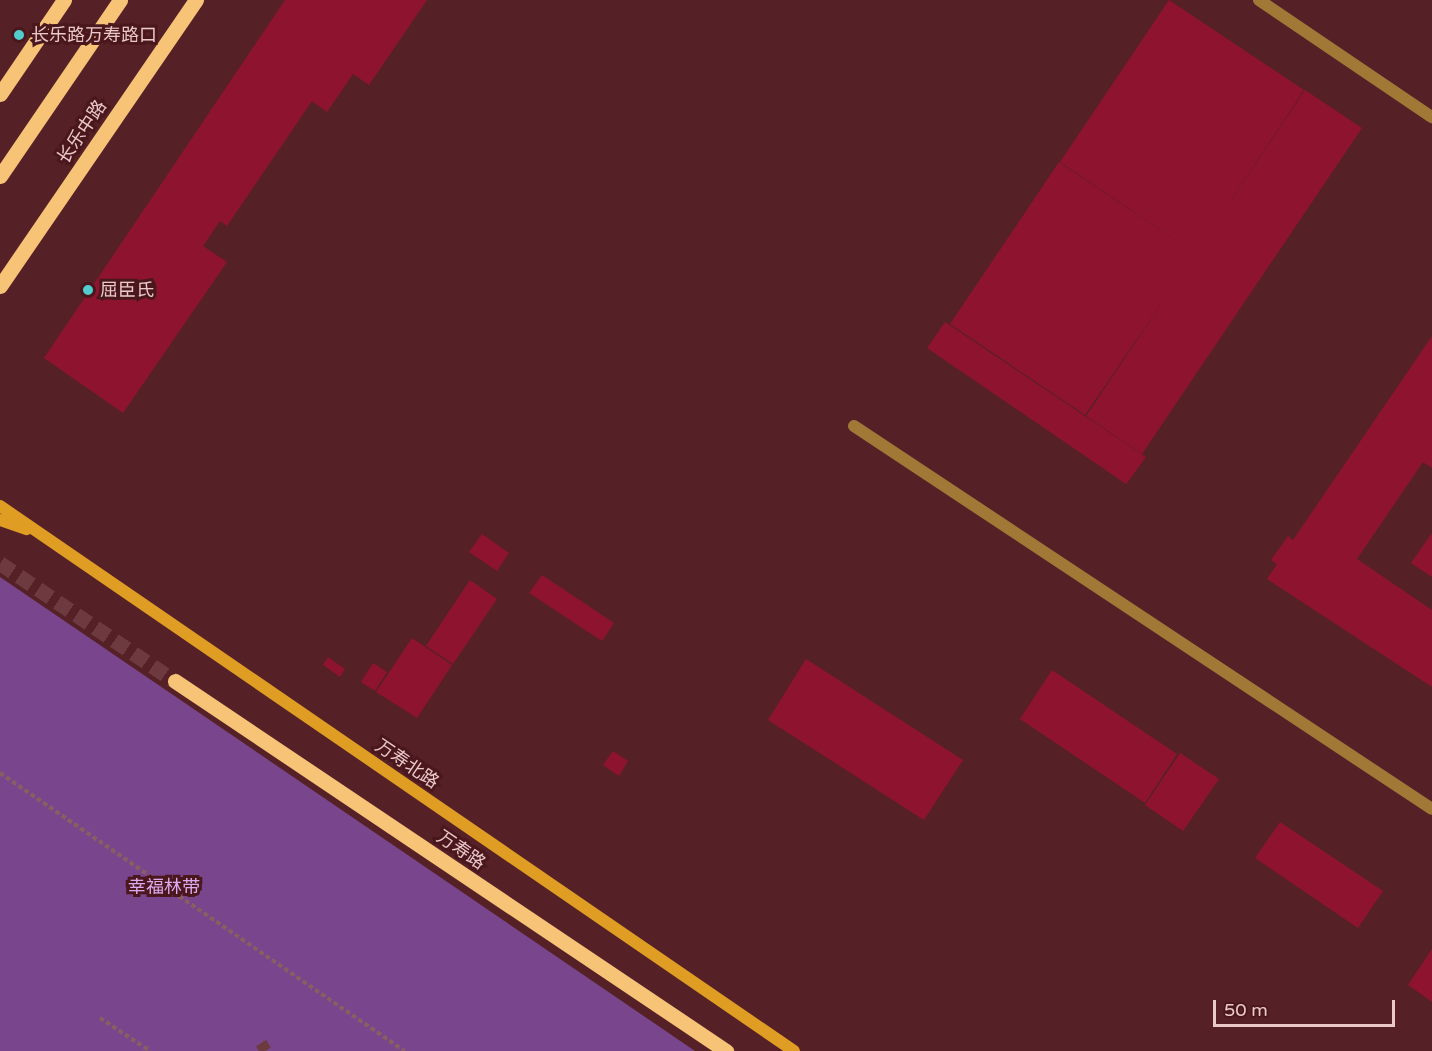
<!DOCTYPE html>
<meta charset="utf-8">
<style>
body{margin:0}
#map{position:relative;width:1432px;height:1051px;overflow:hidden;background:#552127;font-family:"Varela Round","Noto Sans SC",sans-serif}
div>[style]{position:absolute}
.green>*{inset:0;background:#79468d}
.building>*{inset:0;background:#8e132f}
.street-tunnel>*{height:12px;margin-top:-6px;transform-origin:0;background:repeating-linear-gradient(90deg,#6c3a3f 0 12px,transparent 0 18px)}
.primary-tunnel>*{height:15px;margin-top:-7.5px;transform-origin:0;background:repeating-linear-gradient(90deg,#6c3a3f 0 15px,transparent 0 23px)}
.path>*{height:4px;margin-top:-2px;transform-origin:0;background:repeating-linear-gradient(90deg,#8a5d61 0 4.5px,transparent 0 7.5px)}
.street>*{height:12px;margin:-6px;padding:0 6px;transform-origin:6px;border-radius:6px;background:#a27837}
.secondary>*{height:12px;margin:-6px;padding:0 6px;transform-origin:6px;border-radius:6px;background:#e09d24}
.primary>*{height:15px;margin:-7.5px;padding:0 7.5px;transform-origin:7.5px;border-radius:7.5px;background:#f6c377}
.dots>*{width:16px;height:16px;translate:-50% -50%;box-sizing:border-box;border:3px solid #4a171d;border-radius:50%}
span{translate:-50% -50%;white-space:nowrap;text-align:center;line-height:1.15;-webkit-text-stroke:6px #4a171d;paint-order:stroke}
.poi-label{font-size:18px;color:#ebc9ca}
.left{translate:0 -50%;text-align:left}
.street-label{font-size:18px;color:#ebc9ca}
.park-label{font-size:18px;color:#dca9f0}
.scale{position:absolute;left:1213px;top:1000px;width:182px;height:27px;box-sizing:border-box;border:3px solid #ebc9ca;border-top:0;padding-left:8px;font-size:18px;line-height:21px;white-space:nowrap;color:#ebc9ca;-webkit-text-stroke:4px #4a171d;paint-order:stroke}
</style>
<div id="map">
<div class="green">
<div style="clip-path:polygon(0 577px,695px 1051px,0 1051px)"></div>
</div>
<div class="building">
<div style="clip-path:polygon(285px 0,427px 0,369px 85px,353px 74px,327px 112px,312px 101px,227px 226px,220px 221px,203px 246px,227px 262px,123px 413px,44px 358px)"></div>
<div style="clip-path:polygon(1169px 0,1304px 90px,1218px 220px,1305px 90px,1362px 128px,1142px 454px,1086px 416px,1172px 288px,1085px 415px,950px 324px,1059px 162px,1217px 268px,1060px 162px)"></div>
<div style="clip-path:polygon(945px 322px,1146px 457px,1126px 484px,927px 348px)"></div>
<div style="clip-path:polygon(1432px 336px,1432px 468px,1423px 462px,1357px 559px,1432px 610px,1432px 687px,1267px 579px,1277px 564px,1271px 560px,1288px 536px,1293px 540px)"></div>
<div style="clip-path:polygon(1432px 533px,1432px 577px,1411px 563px)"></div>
<div style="clip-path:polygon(482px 534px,509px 553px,497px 571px,469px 552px)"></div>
<div style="clip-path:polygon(542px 575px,614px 623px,602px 641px,529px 593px)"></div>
<div style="clip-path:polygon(470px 580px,497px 599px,453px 664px,426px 646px)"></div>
<div style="clip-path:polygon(412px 638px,452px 665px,417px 718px,376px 692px)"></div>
<div style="clip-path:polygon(328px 657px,345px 669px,340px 677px,323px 665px)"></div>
<div style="clip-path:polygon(806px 659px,963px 760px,924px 820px,768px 720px)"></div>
<div style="clip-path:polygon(373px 663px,387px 672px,375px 691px,361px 682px)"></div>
<div style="clip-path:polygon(1052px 670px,1177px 754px,1145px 803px,1020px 719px)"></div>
<div style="clip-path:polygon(613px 751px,628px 761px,619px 776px,603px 765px)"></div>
<div style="clip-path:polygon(1180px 753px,1219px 779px,1183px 831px,1145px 805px)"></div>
<div style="clip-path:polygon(1280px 822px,1383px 891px,1358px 928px,1255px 858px)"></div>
<div style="clip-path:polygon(1432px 949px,1432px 1002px,1408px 985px)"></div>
</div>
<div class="street-tunnel">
<div style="left:261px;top:1043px;width:9px;rotate:58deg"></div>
</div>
<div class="primary-tunnel">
<div style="left:0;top:563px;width:211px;rotate:34deg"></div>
</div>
<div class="path">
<div style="left:0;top:773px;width:491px;rotate:34.5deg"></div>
<div style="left:100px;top:1018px;width:60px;rotate:33.4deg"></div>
</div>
<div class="street">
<div style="left:1259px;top:0;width:209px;rotate:34.1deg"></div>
<div style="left:854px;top:426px;width:693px;rotate:33.53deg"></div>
</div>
<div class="secondary">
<div style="left:0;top:506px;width:963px;rotate:34.47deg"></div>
<div style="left:0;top:520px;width:28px;rotate:19deg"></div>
</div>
<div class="primary">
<div style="left:0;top:94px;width:114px;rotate:-55.8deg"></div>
<div style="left:0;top:176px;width:213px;rotate:-55.7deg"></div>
<div style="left:0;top:286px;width:347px;rotate:-55.6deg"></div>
<div style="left:175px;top:681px;width:664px;rotate:33.88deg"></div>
</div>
<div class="dots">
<div style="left:19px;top:35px;background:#52cdce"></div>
<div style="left:88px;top:290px;background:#52cdce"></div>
</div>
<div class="poi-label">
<span class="left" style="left:31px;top:35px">长乐路万寿路口</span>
<span class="left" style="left:100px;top:290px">屈臣氏</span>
</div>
<div class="street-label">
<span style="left:82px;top:132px;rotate:-56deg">长乐中路</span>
<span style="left:407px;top:764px;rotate:34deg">万寿北路</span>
<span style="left:461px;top:850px;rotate:34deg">万寿路</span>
</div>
<div class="park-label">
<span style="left:164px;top:887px">幸福林带</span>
</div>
<div class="scale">50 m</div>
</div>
